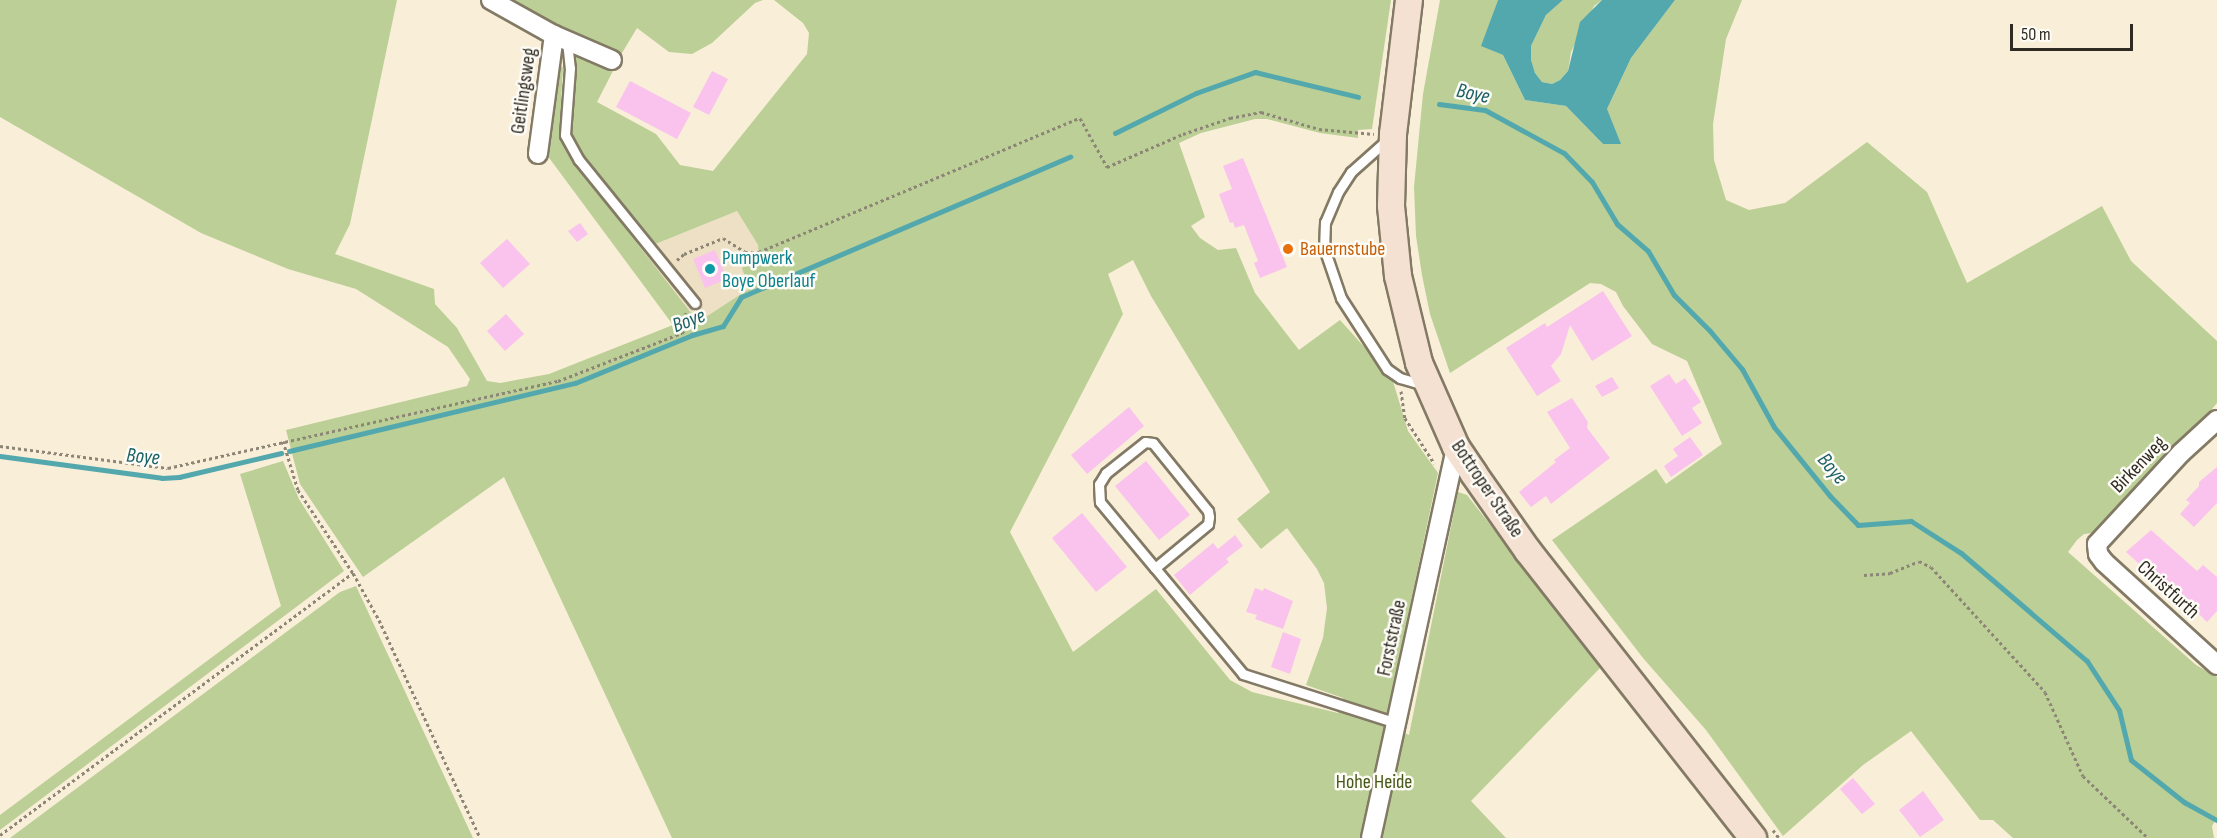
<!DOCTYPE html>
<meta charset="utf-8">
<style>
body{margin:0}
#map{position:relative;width:2217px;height:838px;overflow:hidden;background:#f9eed7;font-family:"Sofia Sans Condensed",sans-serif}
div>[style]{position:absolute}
.built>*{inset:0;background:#eee0c4}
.green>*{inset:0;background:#bbcf96}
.water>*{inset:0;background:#53a8ad}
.stream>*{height:5px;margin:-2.5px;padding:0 2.5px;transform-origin:2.5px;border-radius:2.5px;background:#53a8ad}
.building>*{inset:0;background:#fac3ed}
.path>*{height:3px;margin-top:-1.5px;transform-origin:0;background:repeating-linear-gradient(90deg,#8d8676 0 3px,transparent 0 6px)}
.roads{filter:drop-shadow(2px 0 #837a65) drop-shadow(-2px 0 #837a65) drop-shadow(0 2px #837a65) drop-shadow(0 -2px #837a65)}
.service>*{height:9px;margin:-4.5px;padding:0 4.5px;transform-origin:4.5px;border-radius:4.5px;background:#fff}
.minor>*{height:18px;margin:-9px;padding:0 9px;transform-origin:9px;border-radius:9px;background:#fff}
.secondary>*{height:26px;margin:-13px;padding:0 13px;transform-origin:13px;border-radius:13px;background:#f5e1d1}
.dots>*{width:16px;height:16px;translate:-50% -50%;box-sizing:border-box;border:3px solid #fefcf7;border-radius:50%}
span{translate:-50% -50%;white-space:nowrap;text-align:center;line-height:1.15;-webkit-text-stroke:5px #fefcf7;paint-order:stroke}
.street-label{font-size:20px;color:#2f2b22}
.food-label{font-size:20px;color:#c56008}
.left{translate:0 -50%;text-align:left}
.culture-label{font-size:20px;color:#0d838f}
.park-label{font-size:20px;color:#465819}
.water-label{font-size:21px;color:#1a6065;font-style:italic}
.scale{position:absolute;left:2010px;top:24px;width:123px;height:27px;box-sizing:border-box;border:3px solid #2f2b22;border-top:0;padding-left:8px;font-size:18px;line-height:21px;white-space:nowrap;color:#2f2b22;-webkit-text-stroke:4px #fefcf7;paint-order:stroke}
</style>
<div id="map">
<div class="built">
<div style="clip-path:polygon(737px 211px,758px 245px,759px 258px,750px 289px,698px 322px,646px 257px,657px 250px,653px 245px)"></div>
</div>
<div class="green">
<div style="clip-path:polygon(evenodd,0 0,397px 0,350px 224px,335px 254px,434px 289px,435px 304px,457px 328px,487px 381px,500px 383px,549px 374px,673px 325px,544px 151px,558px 60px,563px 68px,561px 100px,563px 131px,571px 158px,698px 322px,749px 289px,742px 268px,759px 258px,758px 245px,737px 211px,653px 245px,575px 145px,570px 127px,575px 50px,614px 69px,597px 102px,656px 134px,680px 165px,713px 171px,807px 54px,809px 33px,803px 23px,774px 0,1391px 0,1372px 129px,1358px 130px,1358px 138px,1320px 133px,1267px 119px,1255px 119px,1201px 133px,1179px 143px,1205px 217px,1191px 226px,1200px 238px,1218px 250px,1236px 248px,1255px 293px,1299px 350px,1340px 320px,1392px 378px,1408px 431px,1438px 473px,1385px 725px,1409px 735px,1458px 492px,1467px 495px,1601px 667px,1471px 801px,1506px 838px,672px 838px,504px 477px,363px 577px,300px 484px,286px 430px,467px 386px,470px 379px,448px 347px,356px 289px,288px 269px,201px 233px,0 117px,0 0,1133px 260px,1151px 296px,1270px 492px,1237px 519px,1261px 549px,1287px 528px,1317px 569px,1324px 583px,1327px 608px,1323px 638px,1306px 685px,1343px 698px,1338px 713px,1252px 692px,1230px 680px,1156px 589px,1073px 652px,1010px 532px,1123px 314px,1108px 274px,1133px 260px)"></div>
<div style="clip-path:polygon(503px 0,763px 0,755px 3px,712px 43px,692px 54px,669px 52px,637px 28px,619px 58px)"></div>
<div style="clip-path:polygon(1440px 0,1498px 0,1482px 46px,1503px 55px,1525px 100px,1566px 106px,1603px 144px,1607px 109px,1631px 58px,1675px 0,1742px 0,1726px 39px,1713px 124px,1714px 160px,1726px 200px,1749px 210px,1785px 203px,1867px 142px,1927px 192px,1967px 283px,2102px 206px,2131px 261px,2217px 341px,2217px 403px,2183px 443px,2157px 465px,2092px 533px,2084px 534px,2077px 540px,2068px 552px,2196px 665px,2217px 677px,2217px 818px,2212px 826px,2214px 838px,2013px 838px,1993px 820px,1980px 820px,1911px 731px,1863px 765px,1783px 836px,1706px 730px,1643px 658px,1552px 540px,1656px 469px,1666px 484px,1722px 444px,1687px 361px,1652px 344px,1623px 306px,1616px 292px,1601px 284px,1590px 283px,1450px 373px,1430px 314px,1422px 275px,1416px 236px,1414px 187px,1423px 94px)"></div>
<div style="clip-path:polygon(1563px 0,1602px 0,1594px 6px,1571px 52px,1568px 71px,1560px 80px,1552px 84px,1542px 82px,1535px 73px,1531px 61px,1531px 46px,1546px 15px)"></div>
<div style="clip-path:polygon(283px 461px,299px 499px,344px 571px,0 830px,0 815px,281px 606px,240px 474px)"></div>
<div style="clip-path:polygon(356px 586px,473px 838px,10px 838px,340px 592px)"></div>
</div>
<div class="water">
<div style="clip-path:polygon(1498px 0,1563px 0,1546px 15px,1531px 46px,1531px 60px,1535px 73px,1542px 82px,1552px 84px,1560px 80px,1568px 71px,1580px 22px,1602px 0,1675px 0,1631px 58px,1607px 109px,1621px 144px,1603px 144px,1566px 106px,1525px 100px,1503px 55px,1481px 46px)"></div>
</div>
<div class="stream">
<div style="left:1439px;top:104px;width:46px;rotate:7.4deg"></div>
<div style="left:1485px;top:110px;width:90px;rotate:28.6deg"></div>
<div style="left:1564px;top:153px;width:40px;rotate:46deg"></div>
<div style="left:1592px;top:182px;width:49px;rotate:59.2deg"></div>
<div style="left:1617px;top:224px;width:41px;rotate:41.1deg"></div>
<div style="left:1648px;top:251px;width:51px;rotate:59.4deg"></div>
<div style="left:1674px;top:295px;width:51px;rotate:45deg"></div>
<div style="left:1710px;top:331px;width:50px;rotate:49.9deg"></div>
<div style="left:1742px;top:369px;width:66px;rotate:61.1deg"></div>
<div style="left:1774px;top:427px;width:89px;rotate:50.9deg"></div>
<div style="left:1830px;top:496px;width:40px;rotate:46deg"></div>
<div style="left:1858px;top:525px;width:53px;rotate:-4.3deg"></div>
<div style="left:1911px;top:521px;width:59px;rotate:32.6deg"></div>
<div style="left:1961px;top:553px;width:166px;rotate:40.6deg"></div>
<div style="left:2087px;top:661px;width:59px;rotate:56.9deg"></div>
<div style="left:2119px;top:710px;width:51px;rotate:76.5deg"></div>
<div style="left:2131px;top:760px;width:68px;rotate:38.4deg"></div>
<div style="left:2184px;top:802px;width:38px;rotate:29deg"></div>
<div style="left:1115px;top:133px;width:90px;rotate:-26.3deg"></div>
<div style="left:1196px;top:93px;width:63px;rotate:-19.6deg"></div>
<div style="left:1255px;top:72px;width:106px;rotate:13.6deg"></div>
<div style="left:289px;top:451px;width:294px;rotate:-13.4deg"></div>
<div style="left:575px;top:383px;width:126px;rotate:-22.3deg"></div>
<div style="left:692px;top:335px;width:32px;rotate:-16deg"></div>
<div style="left:723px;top:326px;width:34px;rotate:-58deg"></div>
<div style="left:741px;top:297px;width:358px;rotate:-23.1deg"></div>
<div style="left:0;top:456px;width:163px;rotate:7.7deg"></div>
<div style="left:162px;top:478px;width:17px;rotate:-3deg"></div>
<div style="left:179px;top:477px;width:105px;rotate:-13.2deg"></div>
</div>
<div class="building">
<div style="clip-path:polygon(712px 71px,728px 79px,709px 115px,693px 107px)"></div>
<div style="clip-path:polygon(630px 81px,691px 113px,677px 139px,616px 107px)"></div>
<div style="clip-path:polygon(1243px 158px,1287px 267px,1260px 278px,1254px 263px,1258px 261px,1244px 225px,1235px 228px,1233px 222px,1230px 223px,1219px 194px,1232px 189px,1223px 166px)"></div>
<div style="clip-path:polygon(580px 223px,588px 234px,577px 242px,568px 231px)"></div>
<div style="clip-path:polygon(507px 239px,530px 264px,503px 288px,480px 263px)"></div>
<div style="clip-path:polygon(715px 250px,727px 279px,705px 288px,693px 259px)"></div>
<div style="clip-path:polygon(1603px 291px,1632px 336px,1592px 361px,1570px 325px,1561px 354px,1551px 366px,1561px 381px,1537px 396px,1506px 348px,1545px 323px,1547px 327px)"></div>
<div style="clip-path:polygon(506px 314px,524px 334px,505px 351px,487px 331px)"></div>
<div style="clip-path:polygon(1669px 374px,1676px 384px,1685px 378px,1701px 402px,1692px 408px,1702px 423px,1682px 436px,1650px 386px)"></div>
<div style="clip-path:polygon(1612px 377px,1619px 388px,1602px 397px,1595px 386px)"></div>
<div style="clip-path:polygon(1572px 398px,1588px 422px,1587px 428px,1610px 458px,1551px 504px,1546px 496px,1531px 507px,1519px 492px,1556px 462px,1554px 460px,1570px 448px,1547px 412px)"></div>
<div style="clip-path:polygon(1129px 407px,1144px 426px,1087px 474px,1071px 455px)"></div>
<div style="clip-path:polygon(1690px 437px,1703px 455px,1671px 477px,1664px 466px,1678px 456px,1673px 449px)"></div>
<div style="clip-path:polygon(1146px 461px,1190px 515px,1159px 540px,1115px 486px)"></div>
<div style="clip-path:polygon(2217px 467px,2217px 503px,2194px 527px,2180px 514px,2190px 503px,2186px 500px,2199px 486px,2199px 482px)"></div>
<div style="clip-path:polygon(1082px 513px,1127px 567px,1096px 592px,1052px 538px)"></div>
<div style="clip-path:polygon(2151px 530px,2197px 571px,2203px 565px,2217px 577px,2217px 611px,2207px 622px,2197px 612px,2195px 614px,2126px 552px)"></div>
<div style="clip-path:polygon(1235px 535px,1243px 546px,1226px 559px,1229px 562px,1190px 595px,1174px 575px,1213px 543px,1218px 549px)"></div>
<div style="clip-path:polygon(1255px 588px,1263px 591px,1264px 588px,1293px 601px,1283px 629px,1255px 619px,1257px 615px,1246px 612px)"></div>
<div style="clip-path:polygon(1283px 632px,1301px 639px,1290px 674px,1271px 667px)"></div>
<div style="clip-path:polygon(1853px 778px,1875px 804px,1862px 814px,1840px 789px)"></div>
<div style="clip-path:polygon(1923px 791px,1944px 820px,1920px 837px,1899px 810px)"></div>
</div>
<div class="path">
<div style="left:677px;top:260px;width:9px;rotate:-41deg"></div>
<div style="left:684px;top:254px;width:42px;rotate:-22.3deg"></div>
<div style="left:723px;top:238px;width:26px;rotate:32deg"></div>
<div style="left:745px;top:252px;width:14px"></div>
<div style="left:759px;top:252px;width:348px;rotate:-22.7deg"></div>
<div style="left:1080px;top:118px;width:56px;rotate:61.1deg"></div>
<div style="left:1107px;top:167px;width:83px;rotate:-23.5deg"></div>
<div style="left:1183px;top:134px;width:50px;rotate:-18.8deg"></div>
<div style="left:1230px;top:118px;width:32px;rotate:-11deg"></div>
<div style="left:1261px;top:112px;width:60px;rotate:16.3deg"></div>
<div style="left:1319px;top:129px;width:55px;rotate:5.2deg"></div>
<div style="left:1401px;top:391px;width:27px;rotate:82deg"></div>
<div style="left:1405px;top:418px;width:54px;rotate:57.2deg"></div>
<div style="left:283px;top:441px;width:51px;rotate:73deg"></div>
<div style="left:298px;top:490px;width:100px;rotate:56.5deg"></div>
<div style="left:353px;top:573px;width:54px;rotate:61deg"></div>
<div style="left:379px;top:620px;width:240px;rotate:65.1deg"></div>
<div style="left:0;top:446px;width:169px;rotate:7.5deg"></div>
<div style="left:168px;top:468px;width:400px;rotate:-12.6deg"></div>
<div style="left:558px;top:381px;width:133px;rotate:-21.2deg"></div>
<div style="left:682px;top:333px;width:11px;rotate:-49deg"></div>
<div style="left:689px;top:325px;width:13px;rotate:-108deg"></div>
<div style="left:1864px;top:575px;width:26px;rotate:-4deg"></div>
<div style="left:1890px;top:573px;width:31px;rotate:-22deg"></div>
<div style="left:1919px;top:561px;width:13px;rotate:27deg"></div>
<div style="left:1931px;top:567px;width:169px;rotate:47.6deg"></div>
<div style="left:2045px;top:692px;width:92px;rotate:65.7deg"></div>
<div style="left:2083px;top:776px;width:90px;rotate:43.6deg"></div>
<div style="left:1773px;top:830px;width:10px;rotate:53deg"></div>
<div style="left:0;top:835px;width:440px;rotate:-36.6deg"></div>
</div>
<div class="roads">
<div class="service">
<div style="left:567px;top:41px;width:27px;rotate:84deg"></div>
<div style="left:570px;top:68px;width:67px;rotate:94.3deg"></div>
<div style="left:565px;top:135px;width:29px;rotate:61deg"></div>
<div style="left:579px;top:160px;width:184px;rotate:51deg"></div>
<div style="left:1388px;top:139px;width:50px;rotate:138.3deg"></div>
<div style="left:1351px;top:172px;width:24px;rotate:123deg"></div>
<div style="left:1338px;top:192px;width:33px;rotate:113deg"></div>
<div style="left:1325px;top:222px;width:26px;rotate:92deg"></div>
<div style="left:1324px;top:248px;width:53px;rotate:71.2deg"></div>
<div style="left:1341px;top:298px;width:85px;rotate:57.1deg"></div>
<div style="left:1387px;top:369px;width:16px;rotate:35deg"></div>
<div style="left:1400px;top:378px;width:25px;rotate:16deg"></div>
<div style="left:1155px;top:568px;width:69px;rotate:-39.7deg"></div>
<div style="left:1208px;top:524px;width:7px;rotate:-82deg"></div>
<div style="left:1209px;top:517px;width:6px;rotate:-99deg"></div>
<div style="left:1208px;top:511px;width:87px;rotate:-129deg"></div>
<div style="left:1153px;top:443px;width:8px;rotate:-173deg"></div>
<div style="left:1145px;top:442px;width:50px;rotate:141.5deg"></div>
<div style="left:1106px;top:473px;width:13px;rotate:122deg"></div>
<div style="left:1099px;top:484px;width:18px;rotate:87deg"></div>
<div style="left:1100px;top:502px;width:86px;rotate:50.2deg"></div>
<div style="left:1155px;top:568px;width:138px;rotate:50.3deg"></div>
<div style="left:1243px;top:674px;width:162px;rotate:17.7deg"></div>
</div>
<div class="minor">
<div style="left:491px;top:0;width:72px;rotate:29.1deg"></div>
<div style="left:554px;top:35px;width:120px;rotate:97.7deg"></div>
<div style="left:554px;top:35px;width:63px;rotate:23.3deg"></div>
<div style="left:2217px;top:420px;width:49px;rotate:137.5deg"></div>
<div style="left:2181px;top:453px;width:124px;rotate:132.7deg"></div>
<div style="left:2097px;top:544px;width:10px;rotate:84deg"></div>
<div style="left:2098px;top:554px;width:10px;rotate:53deg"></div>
<div style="left:2104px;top:562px;width:153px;rotate:42.3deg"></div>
<div style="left:1371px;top:838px;width:400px;rotate:-77.7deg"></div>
</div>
<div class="secondary">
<div style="left:1409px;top:0;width:135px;rotate:96.8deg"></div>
<div style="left:1393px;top:134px;width:72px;rotate:91.6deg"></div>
<div style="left:1391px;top:206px;width:70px;rotate:84.3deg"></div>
<div style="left:1398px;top:276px;width:89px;rotate:76.4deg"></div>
<div style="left:1419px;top:363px;width:92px;rotate:66.2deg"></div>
<div style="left:1456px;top:447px;width:32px;rotate:56deg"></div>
<div style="left:1474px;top:474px;width:94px;rotate:55deg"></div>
<div style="left:1528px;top:551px;width:365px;rotate:51.9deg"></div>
</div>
</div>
<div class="dots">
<div style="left:1288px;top:249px;background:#e8710a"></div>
<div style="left:710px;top:269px;background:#0f9aa8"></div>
</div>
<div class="street-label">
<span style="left:524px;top:91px;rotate:-82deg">Geitlingsweg</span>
<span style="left:2139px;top:465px;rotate:-46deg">Birkenweg</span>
<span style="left:1487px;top:489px;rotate:56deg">Bottroper Straße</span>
<span style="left:2168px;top:590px;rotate:42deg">Christfurth</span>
<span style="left:1392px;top:638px;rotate:-78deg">Forststraße</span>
</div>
<div class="food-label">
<span class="left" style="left:1300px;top:249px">Bauernstube</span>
</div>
<div class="culture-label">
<span class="left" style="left:722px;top:270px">Pumpwerk<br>Boye Oberlauf</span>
</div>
<div class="park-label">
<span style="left:1374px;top:782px">Hohe Heide</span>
</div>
<div class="water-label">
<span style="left:1473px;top:94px;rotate:12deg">Boye</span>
<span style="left:689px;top:321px;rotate:-21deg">Boye</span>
<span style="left:143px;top:457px;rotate:5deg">Boye</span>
<span style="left:1832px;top:469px;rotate:50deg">Boye</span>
</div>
<div class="scale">50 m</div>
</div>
